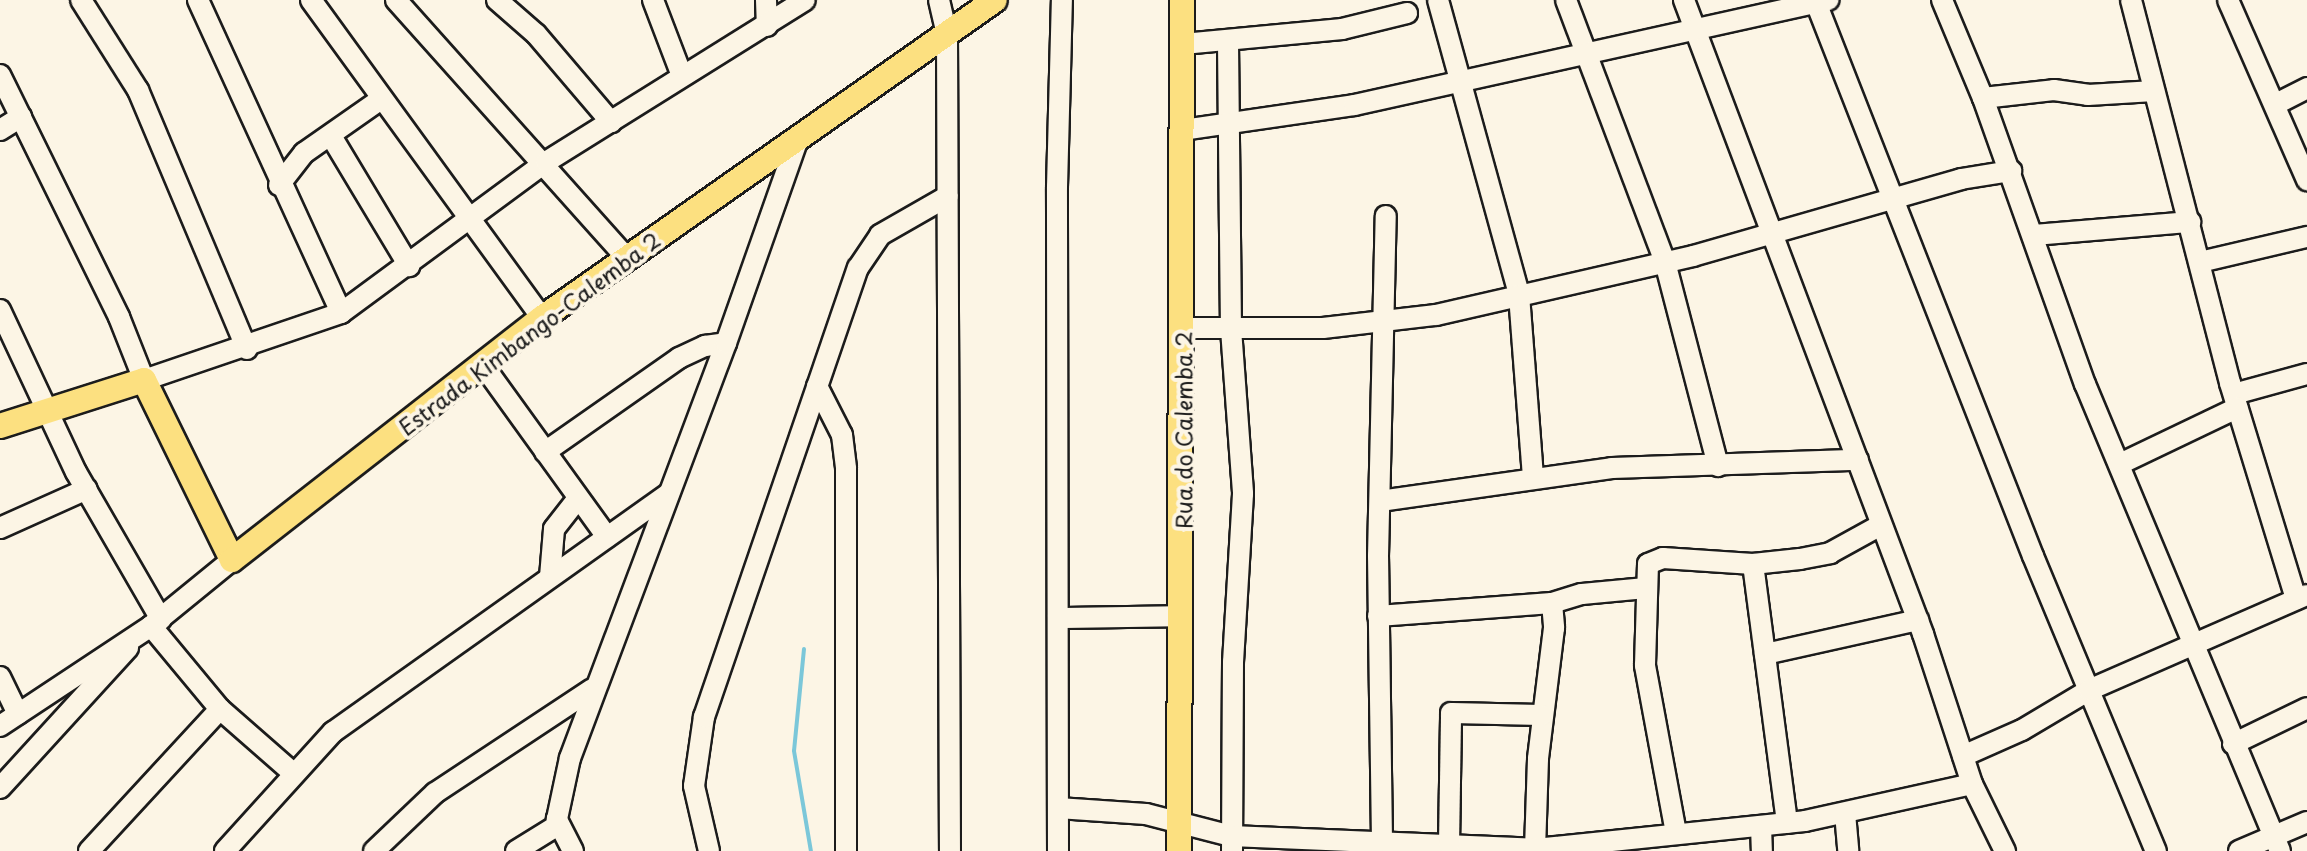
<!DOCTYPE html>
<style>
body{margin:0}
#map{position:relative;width:2307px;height:851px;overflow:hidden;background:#fcf5e5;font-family:"Playpen Sans",sans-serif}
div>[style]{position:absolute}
.stream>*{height:4px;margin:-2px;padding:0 2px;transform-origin:2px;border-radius:2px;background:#7bc7d9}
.roads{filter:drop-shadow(2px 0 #1c1c1c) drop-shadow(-2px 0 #1c1c1c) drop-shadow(0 2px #1c1c1c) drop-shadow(0 -2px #1c1c1c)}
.minor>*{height:20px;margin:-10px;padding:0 10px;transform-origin:10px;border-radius:10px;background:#fcf5e5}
.major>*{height:24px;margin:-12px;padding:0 12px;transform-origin:12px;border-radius:12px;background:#fce080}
span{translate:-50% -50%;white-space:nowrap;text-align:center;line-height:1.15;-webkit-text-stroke:8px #fcf5e5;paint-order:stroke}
.street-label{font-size:22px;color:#1c1c1c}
</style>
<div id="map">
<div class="stream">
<div style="left:804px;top:649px;width:102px;rotate:95.6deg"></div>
<div style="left:794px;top:751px;width:101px;rotate:80.4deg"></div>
</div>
<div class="roads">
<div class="minor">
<div style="left:81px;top:0;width:107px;rotate:57.7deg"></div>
<div style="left:138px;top:90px;width:281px;rotate:67.2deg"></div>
<div style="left:198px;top:0;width:344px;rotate:65.4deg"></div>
<div style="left:311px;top:0;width:393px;rotate:54deg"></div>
<div style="left:396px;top:0;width:345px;rotate:48.2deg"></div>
<div style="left:497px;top:0;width:52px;rotate:41.1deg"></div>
<div style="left:536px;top:34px;width:116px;rotate:49.6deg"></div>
<div style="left:653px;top:0;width:81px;rotate:69.1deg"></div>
<div style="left:766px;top:0;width:26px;rotate:88deg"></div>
<div style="left:939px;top:0;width:37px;rotate:77deg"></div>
<div style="left:947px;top:36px;width:815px;rotate:89.79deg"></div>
<div style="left:1438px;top:0;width:306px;rotate:74.6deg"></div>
<div style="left:1519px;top:295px;width:183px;rotate:85.6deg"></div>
<div style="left:1566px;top:0;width:280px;rotate:69.3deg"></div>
<div style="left:1665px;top:262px;width:211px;rotate:75.4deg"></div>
<div style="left:1684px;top:0;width:678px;rotate:69.34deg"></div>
<div style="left:1923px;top:634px;width:158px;rotate:71.9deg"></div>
<div style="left:1972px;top:784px;width:75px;rotate:63.8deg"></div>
<div style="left:1815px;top:0;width:597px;rotate:68.59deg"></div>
<div style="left:2033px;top:556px;width:320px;rotate:67.4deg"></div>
<div style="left:1942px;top:0;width:106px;rotate:67.3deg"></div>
<div style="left:1983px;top:98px;width:304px;rotate:70.4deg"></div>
<div style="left:2085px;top:384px;width:506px;rotate:67.34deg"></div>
<div style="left:2131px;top:0;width:396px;rotate:75.5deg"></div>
<div style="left:2230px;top:383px;width:226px;rotate:73deg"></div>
<div style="left:2228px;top:0;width:197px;rotate:66.3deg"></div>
<div style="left:1228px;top:43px;width:286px;rotate:89.4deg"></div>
<div style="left:1231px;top:329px;width:165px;rotate:85.8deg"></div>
<div style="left:1243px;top:494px;width:168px;rotate:93.4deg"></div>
<div style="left:1233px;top:662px;width:189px;rotate:90.3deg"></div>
<div style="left:1183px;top:44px;width:160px;rotate:-5.4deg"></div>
<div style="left:1342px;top:29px;width:67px;rotate:-13.8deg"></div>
<div style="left:0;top:75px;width:270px;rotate:63.8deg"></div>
<div style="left:119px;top:317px;width:68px;rotate:68.4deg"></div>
<div style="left:144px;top:380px;width:208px;rotate:-18.8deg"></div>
<div style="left:341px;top:313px;width:255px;rotate:-36.4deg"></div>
<div style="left:546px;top:162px;width:305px;rotate:-32deg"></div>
<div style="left:1983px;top:98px;width:71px;rotate:-6.4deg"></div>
<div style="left:2054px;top:90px;width:34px;rotate:8deg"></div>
<div style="left:2088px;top:95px;width:66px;rotate:-3.5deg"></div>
<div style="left:2276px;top:104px;width:35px;rotate:-27deg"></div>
<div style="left:0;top:130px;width:25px;rotate:-32deg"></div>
<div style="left:1183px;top:130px;width:173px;rotate:-8.3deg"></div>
<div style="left:1354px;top:105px;width:486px;rotate:-12.5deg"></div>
<div style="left:331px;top:136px;width:152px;rotate:59deg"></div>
<div style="left:279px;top:185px;width:41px;rotate:-52deg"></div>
<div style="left:304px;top:153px;width:94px;rotate:-35deg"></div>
<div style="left:2034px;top:235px;width:157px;rotate:-4.8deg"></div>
<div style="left:2200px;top:262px;width:110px;rotate:-13.2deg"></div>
<div style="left:0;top:310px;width:179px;rotate:64.9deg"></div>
<div style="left:76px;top:472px;width:170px;rotate:60deg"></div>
<div style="left:1183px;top:328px;width:140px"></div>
<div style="left:1323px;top:328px;width:114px;rotate:-6.6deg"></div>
<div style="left:1436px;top:315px;width:264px;rotate:-12.9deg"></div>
<div style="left:1693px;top:256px;width:279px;rotate:-16deg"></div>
<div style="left:1961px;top:179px;width:51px;rotate:-9.1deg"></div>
<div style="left:483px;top:365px;width:212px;rotate:54.2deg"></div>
<div style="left:817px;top:386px;width:55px;rotate:63deg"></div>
<div style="left:842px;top:435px;width:34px;rotate:83deg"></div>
<div style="left:846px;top:469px;width:382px;rotate:90deg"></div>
<div style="left:2234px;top:394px;width:76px;rotate:-15.3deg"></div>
<div style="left:545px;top:452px;width:164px;rotate:-35deg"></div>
<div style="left:679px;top:358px;width:29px;rotate:-25deg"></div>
<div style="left:705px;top:346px;width:21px;rotate:-8deg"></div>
<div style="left:2120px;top:464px;width:130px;rotate:-25.6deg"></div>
<div style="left:1380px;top:501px;width:234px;rotate:-8.1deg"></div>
<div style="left:1612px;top:468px;width:246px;rotate:-1.9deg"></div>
<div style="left:0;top:528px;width:95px;rotate:-24.1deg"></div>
<div style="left:1753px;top:564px;width:261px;rotate:82.5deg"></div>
<div style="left:550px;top:577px;width:48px;rotate:-85.2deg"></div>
<div style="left:554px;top:529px;width:39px;rotate:-52deg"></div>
<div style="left:1552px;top:603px;width:31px;rotate:-17deg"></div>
<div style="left:1582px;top:594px;width:64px;rotate:-5.4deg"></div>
<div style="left:1378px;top:616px;width:174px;rotate:-4.3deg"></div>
<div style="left:1552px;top:603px;width:25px;rotate:85deg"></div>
<div style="left:1554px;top:628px;width:132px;rotate:97deg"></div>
<div style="left:1538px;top:759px;width:90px;rotate:91.9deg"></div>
<div style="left:1058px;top:618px;width:123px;rotate:-0.9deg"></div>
<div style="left:151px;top:626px;width:108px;rotate:50.3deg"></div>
<div style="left:220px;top:709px;width:96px;rotate:41.2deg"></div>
<div style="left:1765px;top:654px;width:157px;rotate:-12.5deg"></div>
<div style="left:0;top:677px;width:41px;rotate:64.1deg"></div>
<div style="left:0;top:726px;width:181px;rotate:-33.5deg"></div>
<div style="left:151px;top:626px;width:104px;rotate:-39.2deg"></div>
<div style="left:2233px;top:744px;width:82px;rotate:-25.9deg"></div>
<div style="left:1963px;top:756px;width:64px;rotate:-23.8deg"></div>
<div style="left:2022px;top:730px;width:78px;rotate:-30.8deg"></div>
<div style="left:2089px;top:690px;width:237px;rotate:-23.6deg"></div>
<div style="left:0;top:788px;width:190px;rotate:-47.6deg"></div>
<div style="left:1058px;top:808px;width:88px;rotate:3.9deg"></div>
<div style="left:1146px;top:814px;width:88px;rotate:14.5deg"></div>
<div style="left:1231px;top:836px;width:304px;rotate:2.4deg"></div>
<div style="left:1535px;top:849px;width:271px;rotate:-5.9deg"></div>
<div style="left:1805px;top:821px;width:171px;rotate:-12.5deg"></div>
<div style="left:1845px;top:813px;width:38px;rotate:85deg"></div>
<div style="left:1761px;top:826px;width:25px;rotate:88deg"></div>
<div style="left:1676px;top:833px;width:171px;rotate:-100.5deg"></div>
<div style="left:1645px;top:665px;width:101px;rotate:-88.3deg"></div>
<div style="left:1648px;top:564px;width:16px;rotate:-22deg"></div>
<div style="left:1663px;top:558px;width:90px;rotate:3.8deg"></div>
<div style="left:1753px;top:564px;width:47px;rotate:-6.1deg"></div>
<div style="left:1800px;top:559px;width:31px;rotate:-11deg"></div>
<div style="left:1830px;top:553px;width:58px;rotate:-28.8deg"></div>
<div style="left:1382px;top:841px;width:285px;rotate:-90.8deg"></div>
<div style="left:1378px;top:556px;width:340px;rotate:-88.7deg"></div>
<div style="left:1449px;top:845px;width:132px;rotate:-89.1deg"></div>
<div style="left:1451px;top:713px;width:91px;rotate:1.3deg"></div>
<div style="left:89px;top:851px;width:193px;rotate:-47.3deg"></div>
<div style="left:225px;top:851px;width:161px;rotate:-47.8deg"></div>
<div style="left:333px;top:732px;width:412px;rotate:-35.4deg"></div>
<div style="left:374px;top:851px;width:84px;rotate:-43.6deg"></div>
<div style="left:435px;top:793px;width:188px;rotate:-33.5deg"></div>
<div style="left:516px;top:851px;width:49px;rotate:-31.8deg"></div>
<div style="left:573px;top:851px;width:36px;rotate:-117deg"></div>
<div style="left:557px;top:819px;width:62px;rotate:-78deg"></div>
<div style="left:570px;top:758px;width:443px;rotate:-69.4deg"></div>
<div style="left:726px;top:343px;width:217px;rotate:-70.6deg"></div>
<div style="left:709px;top:851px;width:67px;rotate:-103deg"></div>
<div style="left:694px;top:786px;width:70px;rotate:-81.8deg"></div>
<div style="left:704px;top:717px;width:475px;rotate:-71.1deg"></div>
<div style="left:858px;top:268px;width:40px;rotate:-56deg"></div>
<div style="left:880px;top:235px;width:78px;rotate:-29.8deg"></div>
<div style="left:1058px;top:851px;width:664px;rotate:-90.09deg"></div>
<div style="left:1057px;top:187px;width:187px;rotate:-88.5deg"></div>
<div style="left:2239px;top:851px;width:74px;rotate:-23.1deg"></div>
</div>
<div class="major">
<div style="left:0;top:426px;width:151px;rotate:-17.7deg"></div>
<div style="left:144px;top:380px;width:200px;rotate:63.9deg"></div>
<div style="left:232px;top:560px;width:393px;rotate:-38deg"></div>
<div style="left:542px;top:318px;width:553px;rotate:-35.07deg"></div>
<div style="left:1179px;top:851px;width:851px;rotate:-89.8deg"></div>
</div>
</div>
<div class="street-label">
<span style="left:529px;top:333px;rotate:-37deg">Estrada Kimbango-Calemba 2</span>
<span style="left:1183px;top:430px;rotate:-90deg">Rua do Calemba 2</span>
</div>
</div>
